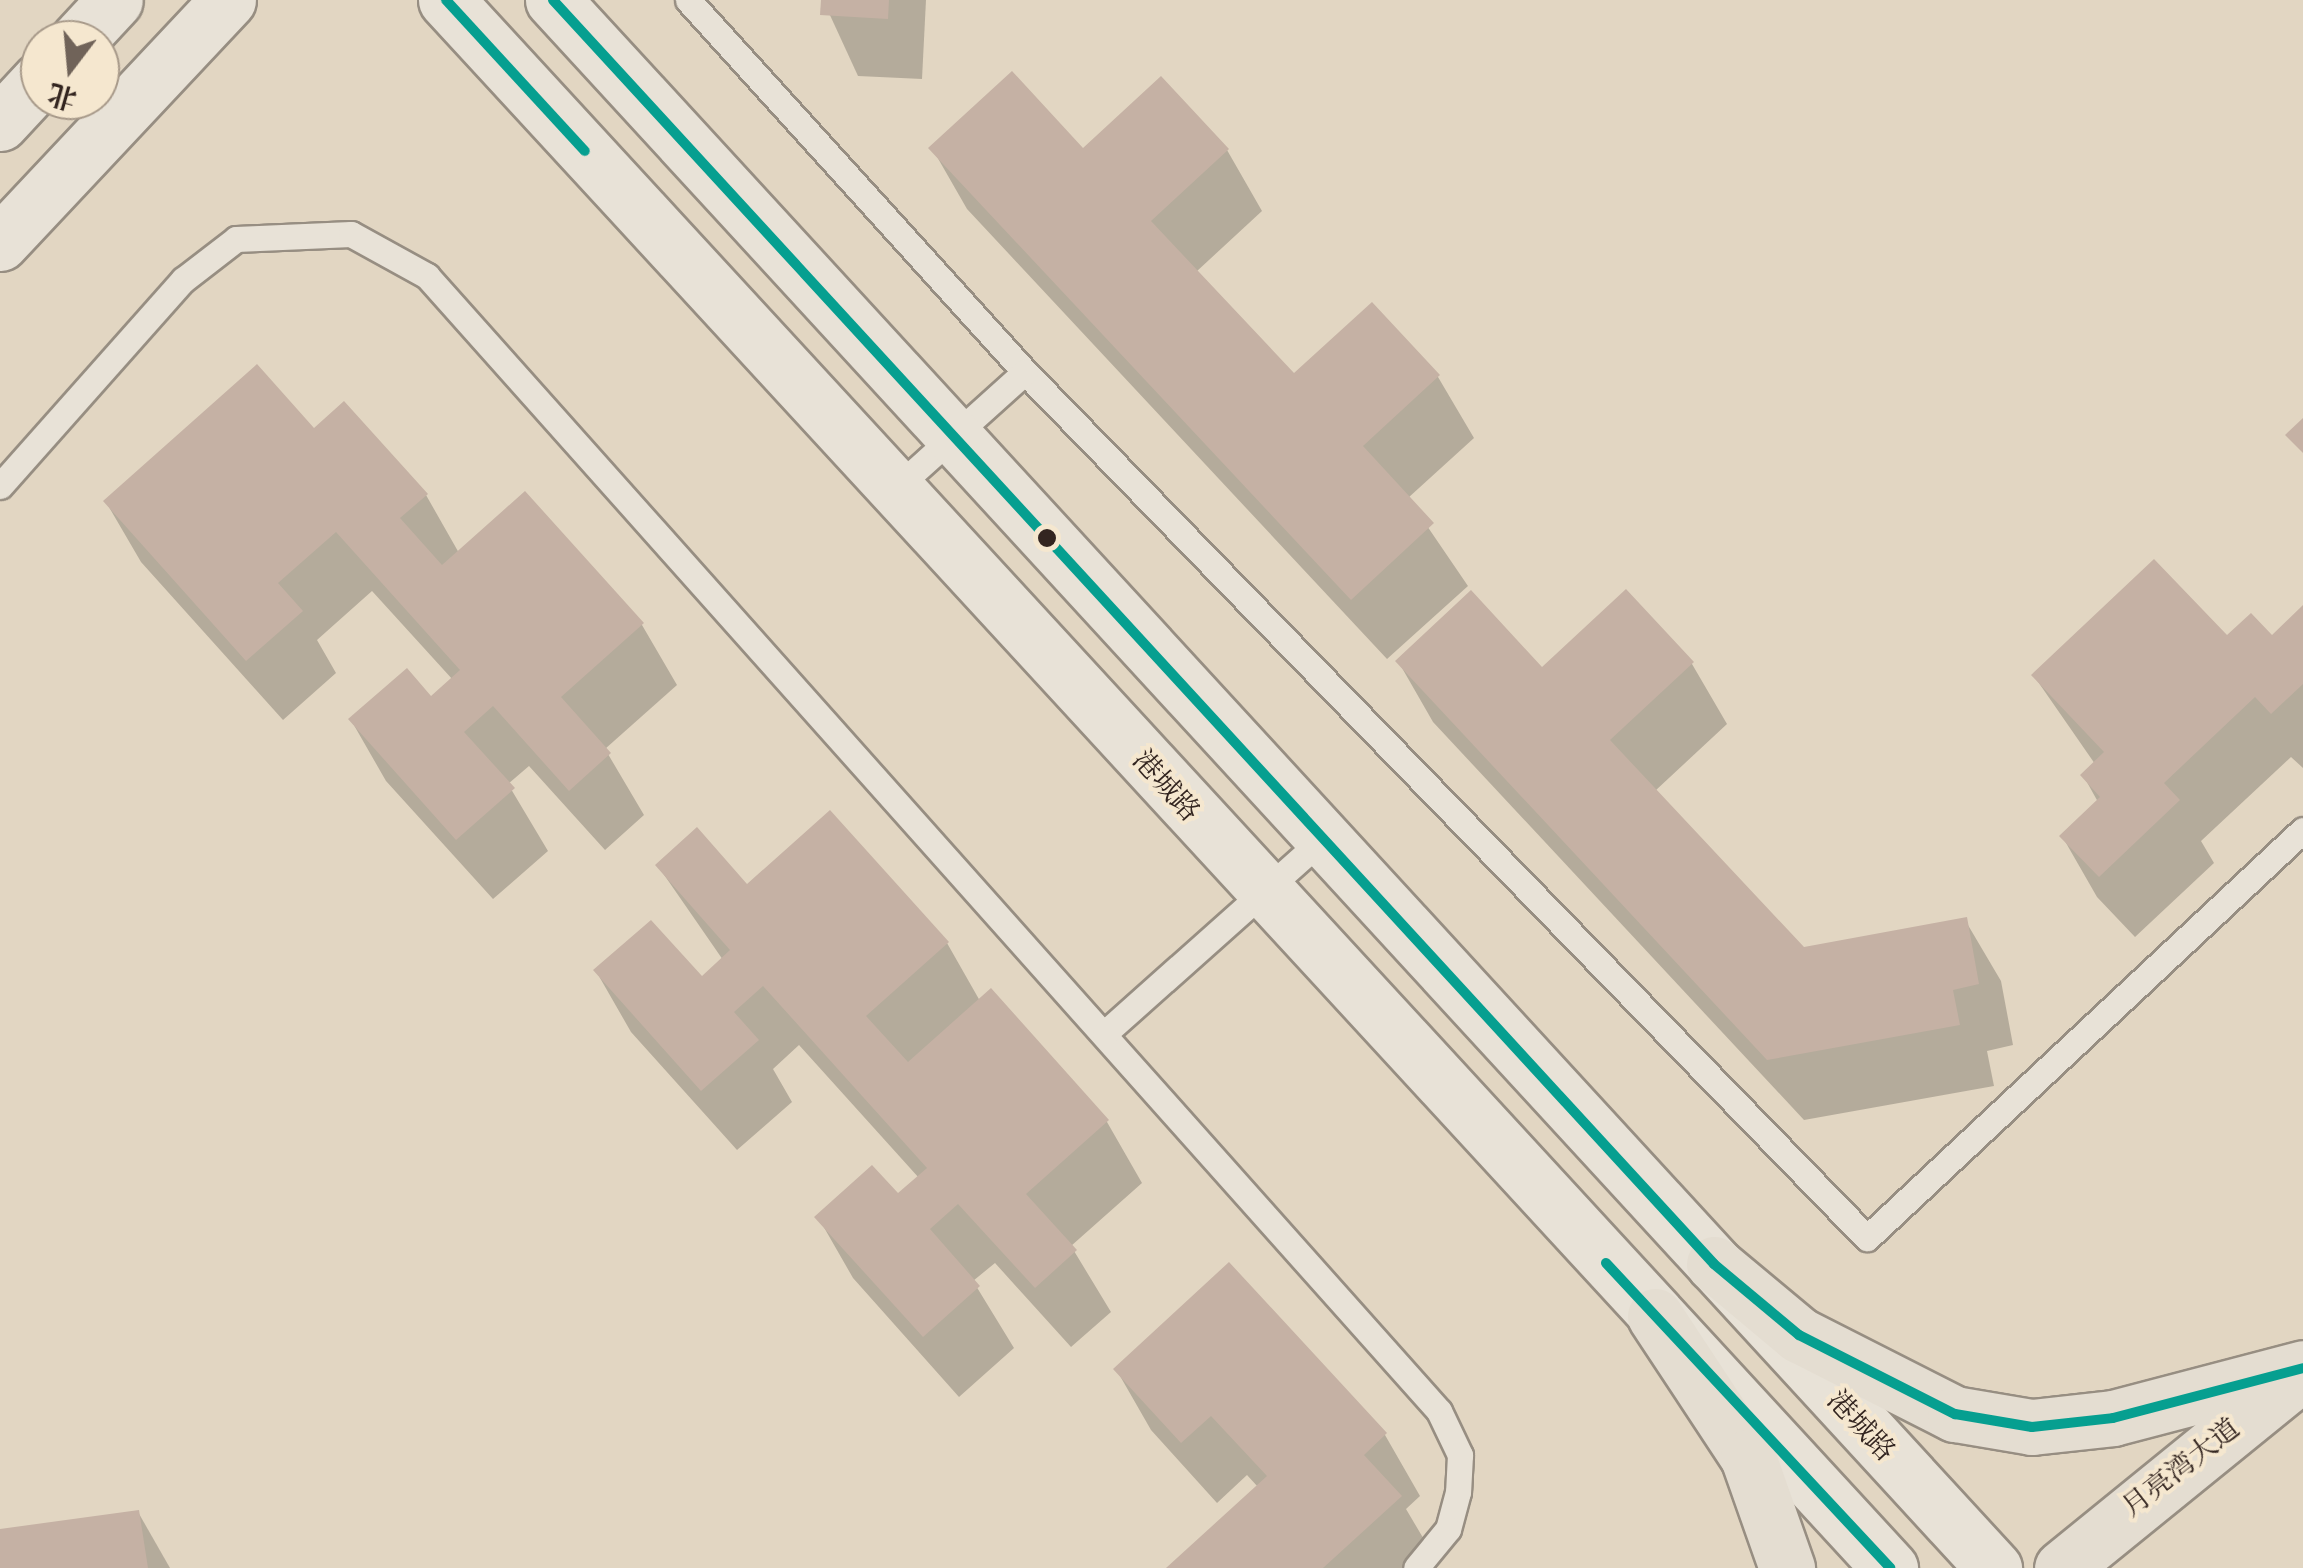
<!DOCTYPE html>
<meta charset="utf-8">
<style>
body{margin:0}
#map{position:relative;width:2303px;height:1568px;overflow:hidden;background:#e2d6c2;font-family:"Libre Caslon Text","Noto Serif SC",serif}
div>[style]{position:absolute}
.shadow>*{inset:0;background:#0003}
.building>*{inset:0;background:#c5b1a4}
.roads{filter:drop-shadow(2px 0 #978e82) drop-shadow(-2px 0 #978e82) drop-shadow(0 2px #978e82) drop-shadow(0 -2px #978e82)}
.service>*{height:25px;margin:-12.5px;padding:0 12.5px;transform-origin:12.5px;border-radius:12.5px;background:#e8e2d7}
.tertiary>*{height:55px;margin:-27.5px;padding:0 27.5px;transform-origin:27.5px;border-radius:27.5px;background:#e8e2d7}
.primary>*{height:55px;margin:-27.5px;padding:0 27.5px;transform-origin:27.5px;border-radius:27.5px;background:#e4ddd1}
.bus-1>*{height:10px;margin:-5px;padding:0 5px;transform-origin:5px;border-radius:5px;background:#069f90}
.dots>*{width:28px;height:28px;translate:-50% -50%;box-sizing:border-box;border:5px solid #f5e7cf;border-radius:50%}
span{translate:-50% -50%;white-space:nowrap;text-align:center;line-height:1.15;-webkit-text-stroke:8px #f5e7cf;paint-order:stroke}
.street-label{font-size:28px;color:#332520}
.north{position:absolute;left:20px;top:20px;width:100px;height:100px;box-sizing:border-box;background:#f5e7cf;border:2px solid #a79989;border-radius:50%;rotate:196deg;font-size:28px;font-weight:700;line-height:40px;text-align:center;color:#332520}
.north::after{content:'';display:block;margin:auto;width:35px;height:45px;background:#706359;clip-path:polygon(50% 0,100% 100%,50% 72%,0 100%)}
</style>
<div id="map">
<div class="shadow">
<div style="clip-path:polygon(823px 0,926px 0,922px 79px,858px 76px)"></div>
<div style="clip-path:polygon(932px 148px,1227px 150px,1262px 211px,1196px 272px,1294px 377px,1372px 306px,1438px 377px,1474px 438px,1408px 498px,1468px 586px,1387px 659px,967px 209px)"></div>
<div style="clip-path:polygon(314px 432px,426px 495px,459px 553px,642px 625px,677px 685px,605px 749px,644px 815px,605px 850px,529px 766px,508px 784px,548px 851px,493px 899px,386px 781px,351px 720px,431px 699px,453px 680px,372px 591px,317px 640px,336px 673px,283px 720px,141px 562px,106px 502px)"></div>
<div style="clip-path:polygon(2303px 608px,2303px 768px,2291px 757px,2201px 841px,2214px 863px,2135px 937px,2097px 897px,2062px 836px,2098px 802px,2083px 775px,2095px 764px,2034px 676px,2272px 638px)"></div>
<div style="clip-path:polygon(1398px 661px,1542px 670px,1692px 664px,1727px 724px,1655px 791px,1803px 950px,1965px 920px,2001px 981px,2013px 1045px,1987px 1051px,1994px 1086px,1804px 1120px,1433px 722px)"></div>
<div style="clip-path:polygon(658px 866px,947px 943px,980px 1001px,991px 992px,1107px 1122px,1142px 1183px,1071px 1246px,1111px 1312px,1071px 1347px,995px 1263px,973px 1281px,1014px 1348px,959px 1397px,853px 1278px,818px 1217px,897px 1197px,919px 1178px,799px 1045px,773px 1069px,792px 1102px,737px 1150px,631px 1032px,596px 971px,702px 979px,723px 960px)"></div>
<div style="clip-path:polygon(1229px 1266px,1385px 1435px,1420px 1496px,1406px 1509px,1435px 1558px,1424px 1568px,1169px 1568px,1258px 1487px,1247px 1475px,1217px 1503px,1151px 1430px,1116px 1369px)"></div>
<div style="clip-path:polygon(138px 1512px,170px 1568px,0 1568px,0 1532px)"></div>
</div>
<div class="building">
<div style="clip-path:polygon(821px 0,889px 0,888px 19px,820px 15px)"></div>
<div style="clip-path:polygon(1012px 71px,1083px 148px,1161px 76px,1229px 149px,1151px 221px,1294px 373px,1372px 302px,1440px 375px,1363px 446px,1434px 523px,1351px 600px,928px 148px)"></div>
<div style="clip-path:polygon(257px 364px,314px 428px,344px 401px,428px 494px,400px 518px,442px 565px,525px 491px,644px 623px,561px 697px,611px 753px,569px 791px,493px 706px,464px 732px,515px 788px,456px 840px,348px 719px,407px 668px,431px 696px,460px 670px,336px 532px,278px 583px,303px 611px,246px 661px,103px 501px)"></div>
<div style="clip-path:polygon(2303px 418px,2303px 453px,2285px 435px)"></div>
<div style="clip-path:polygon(2154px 559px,2227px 635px,2251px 613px,2272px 635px,2303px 605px,2303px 684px,2271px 714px,2255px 697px,2164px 783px,2180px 800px,2099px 877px,2059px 836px,2100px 797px,2080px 775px,2104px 752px,2031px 675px)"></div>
<div style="clip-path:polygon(1626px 589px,1694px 662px,1610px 740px,1804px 947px,1967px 917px,1979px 984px,1953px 990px,1960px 1025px,1767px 1060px,1395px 661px,1471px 590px,1542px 667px)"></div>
<div style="clip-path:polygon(830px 810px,949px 942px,866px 1016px,908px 1062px,991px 988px,1109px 1120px,1026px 1194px,1077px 1250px,1035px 1288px,958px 1204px,930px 1229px,980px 1286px,923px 1337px,814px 1217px,872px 1165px,898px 1193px,927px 1168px,763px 986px,734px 1012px,759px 1040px,701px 1091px,593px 970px,651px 920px,702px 976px,730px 950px,655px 865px,697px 827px,747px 884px)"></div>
<div style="clip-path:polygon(1229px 1262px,1387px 1433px,1364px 1455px,1402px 1496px,1323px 1568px,1166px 1568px,1267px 1476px,1211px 1416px,1181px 1443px,1113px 1369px)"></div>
<div style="clip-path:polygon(139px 1510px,148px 1568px,0 1568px,0 1529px)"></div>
</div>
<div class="roads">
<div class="service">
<div style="left:688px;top:0;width:502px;rotate:47.83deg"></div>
<div style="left:1025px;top:372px;width:1208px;rotate:45.81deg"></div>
<div style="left:1867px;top:1238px;width:597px;rotate:-43.1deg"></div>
<div style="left:0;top:486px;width:276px;rotate:-48.4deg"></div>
<div style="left:183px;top:280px;width:67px;rotate:-37.7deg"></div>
<div style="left:236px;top:239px;width:115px;rotate:-2.5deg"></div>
<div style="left:351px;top:234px;width:87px;rotate:28.9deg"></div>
<div style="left:427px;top:276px;width:1521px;rotate:48.28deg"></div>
<div style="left:1439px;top:1411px;width:49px;rotate:64.5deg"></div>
<div style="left:1460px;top:1455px;width:37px;rotate:93deg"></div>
<div style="left:1458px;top:1492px;width:38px;rotate:105deg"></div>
<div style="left:1448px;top:1529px;width:50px;rotate:129.4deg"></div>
<div style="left:896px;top:488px;width:173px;rotate:-42deg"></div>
<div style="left:1105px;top:1033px;width:292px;rotate:-41.7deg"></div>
</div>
<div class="tertiary">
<div style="left:446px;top:0;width:2132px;rotate:47.36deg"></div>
<div style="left:553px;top:0;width:2130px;rotate:47.42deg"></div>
<div style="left:78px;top:40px;width:54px;rotate:-47.2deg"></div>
<div style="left:0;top:123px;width:59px;rotate:-47.1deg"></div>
<div style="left:0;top:243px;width:333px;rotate:-46.8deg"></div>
</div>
<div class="primary">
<div style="left:1714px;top:1264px;width:111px;rotate:39.9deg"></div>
<div style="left:1799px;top:1335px;width:175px;rotate:26.9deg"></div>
<div style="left:1955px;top:1414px;width:78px;rotate:9.6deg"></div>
<div style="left:2032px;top:1427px;width:81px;rotate:-6.3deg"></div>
<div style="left:2113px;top:1418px;width:196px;rotate:-14.7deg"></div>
<div style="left:1655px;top:1316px;width:169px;rotate:56.6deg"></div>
<div style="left:1748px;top:1457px;width:118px;rotate:70.6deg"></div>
<div style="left:2062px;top:1568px;width:298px;rotate:-39.1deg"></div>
</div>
</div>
<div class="bus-1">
<div style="left:446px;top:0;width:205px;rotate:47.4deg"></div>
<div style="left:553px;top:0;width:1716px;rotate:47.43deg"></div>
<div style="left:1714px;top:1264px;width:111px;rotate:39.9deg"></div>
<div style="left:1799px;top:1335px;width:175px;rotate:26.9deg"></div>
<div style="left:1955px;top:1414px;width:78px;rotate:9.6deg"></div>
<div style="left:2032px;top:1427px;width:81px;rotate:-6.3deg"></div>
<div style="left:2113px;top:1418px;width:196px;rotate:-14.7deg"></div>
<div style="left:1606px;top:1263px;width:417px;rotate:47deg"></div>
</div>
<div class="dots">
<div style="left:1047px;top:538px;background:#332520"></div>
</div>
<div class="street-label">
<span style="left:1167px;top:785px;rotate:48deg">港城路</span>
<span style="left:1862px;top:1425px;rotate:47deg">港城路</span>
<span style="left:2180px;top:1467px;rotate:-38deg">月亮湾大道</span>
</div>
<div class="north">北</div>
</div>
